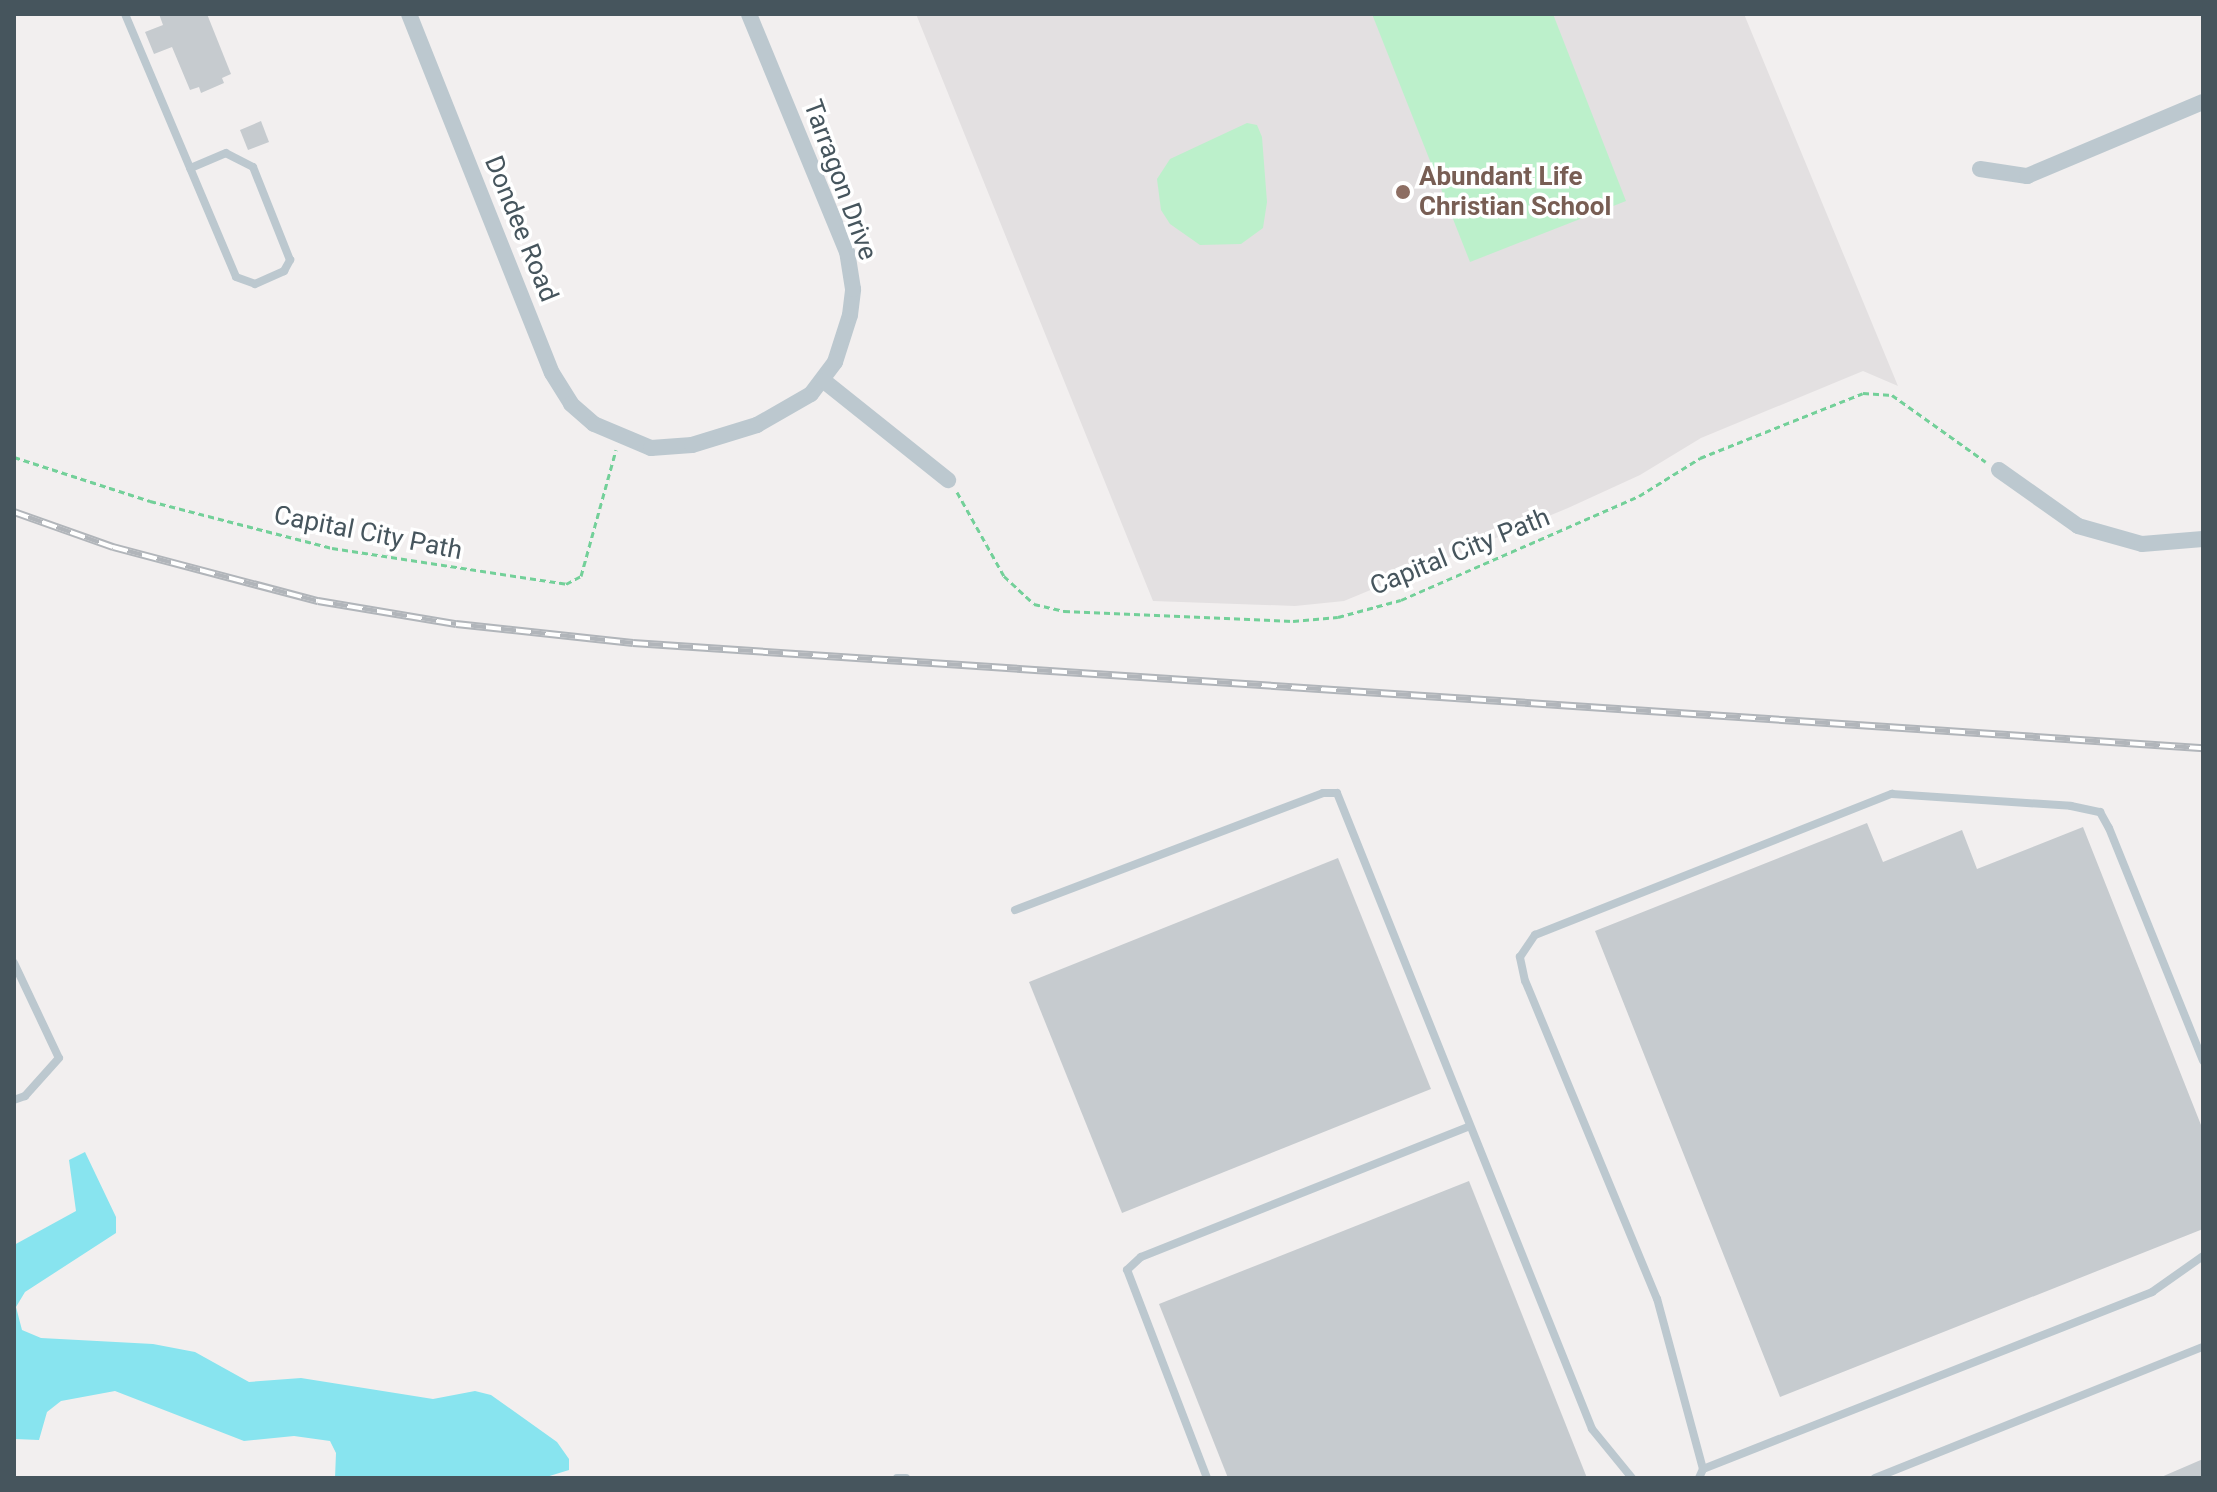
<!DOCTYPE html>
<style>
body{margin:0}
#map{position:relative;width:2217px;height:1492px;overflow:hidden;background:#f2efef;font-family:Roboto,sans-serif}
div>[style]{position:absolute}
.education>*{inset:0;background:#e3e0e1}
.green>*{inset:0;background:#bcf0cb}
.water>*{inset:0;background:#88e4ef}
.building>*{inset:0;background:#c6cbcf}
.path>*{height:3px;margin-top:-1.5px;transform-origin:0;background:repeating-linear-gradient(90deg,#73d099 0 6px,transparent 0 10px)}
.service>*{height:8px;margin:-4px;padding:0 4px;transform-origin:4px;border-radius:4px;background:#bcc8cf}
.minor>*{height:16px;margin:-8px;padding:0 8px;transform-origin:8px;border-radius:8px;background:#bcc8cf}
.rail>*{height:8px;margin-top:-4px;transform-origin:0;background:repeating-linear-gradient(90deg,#fff 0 15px,#b1b5ba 0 30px);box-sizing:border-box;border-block:2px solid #b1b5ba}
.dots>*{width:22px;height:22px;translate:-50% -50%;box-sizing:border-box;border:4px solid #fff;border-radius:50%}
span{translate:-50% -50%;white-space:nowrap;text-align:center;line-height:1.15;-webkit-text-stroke:7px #fff;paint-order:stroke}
.education-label{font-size:26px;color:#785e54;font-weight:700}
.left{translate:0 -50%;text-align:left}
.street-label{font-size:26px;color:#46555d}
.frame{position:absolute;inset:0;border:16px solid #46555d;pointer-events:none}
</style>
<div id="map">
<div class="education">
<div style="clip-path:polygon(916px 14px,1744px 14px,1898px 386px,1863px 371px,1701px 438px,1640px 475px,1568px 508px,1344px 601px,1295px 606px,1153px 601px)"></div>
</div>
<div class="green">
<div style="clip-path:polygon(1372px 14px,1553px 14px,1626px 201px,1470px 262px)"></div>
<div style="clip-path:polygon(1247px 123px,1257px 125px,1262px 137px,1267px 202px,1263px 228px,1241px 244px,1200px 245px,1170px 224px,1161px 210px,1157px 179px,1170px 159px)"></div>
</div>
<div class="water">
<div style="clip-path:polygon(85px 1152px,116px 1217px,116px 1233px,25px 1292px,16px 1307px,22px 1330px,41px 1338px,153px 1344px,195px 1352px,249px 1382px,301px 1378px,433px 1399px,475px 1391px,491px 1395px,557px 1442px,569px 1459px,569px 1470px,543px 1478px,335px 1478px,336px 1453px,330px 1441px,294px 1436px,244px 1441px,115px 1391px,61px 1401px,47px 1412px,39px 1440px,15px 1439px,14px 1245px,76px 1211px,69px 1160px)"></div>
</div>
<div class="building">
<div style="clip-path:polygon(159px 14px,207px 14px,231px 74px,222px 78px,224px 83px,201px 93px,199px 87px,190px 90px,172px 47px,154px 54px,145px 32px,163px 25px)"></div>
<div style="clip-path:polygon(261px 121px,269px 142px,248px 150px,240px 130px)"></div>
<div style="clip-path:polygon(1867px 823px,1883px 862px,1962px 830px,1977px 869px,2083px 827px,2203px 1130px,2203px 1229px,1780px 1397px,1595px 931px)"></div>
<div style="clip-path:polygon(1338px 858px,1431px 1089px,1122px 1213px,1029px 982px)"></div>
<div style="clip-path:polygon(1469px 1181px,1587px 1478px,1228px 1478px,1159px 1304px)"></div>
<div style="clip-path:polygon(2203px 1459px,2203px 1478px,2159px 1478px)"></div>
</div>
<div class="path">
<div style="left:14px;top:457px;width:143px;rotate:17.9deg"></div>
<div style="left:150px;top:501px;width:188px;rotate:14.5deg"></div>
<div style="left:332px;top:548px;width:237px;rotate:8.7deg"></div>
<div style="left:566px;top:584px;width:17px;rotate:-28deg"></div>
<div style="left:581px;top:576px;width:131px;rotate:-74.5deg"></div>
<div style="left:957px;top:492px;width:96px;rotate:60.8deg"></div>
<div style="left:1004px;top:576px;width:41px;rotate:43deg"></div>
<div style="left:1034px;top:604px;width:31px;rotate:13deg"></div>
<div style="left:1064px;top:611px;width:229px;rotate:2.5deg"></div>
<div style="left:1293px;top:621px;width:45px;rotate:-5.1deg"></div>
<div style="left:1338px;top:617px;width:65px;rotate:-15.1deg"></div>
<div style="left:1401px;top:600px;width:260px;rotate:-23.6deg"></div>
<div style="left:1639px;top:496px;width:72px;rotate:-31.9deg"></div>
<div style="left:1700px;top:458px;width:175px;rotate:-21.7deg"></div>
<div style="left:1863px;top:393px;width:29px;rotate:4deg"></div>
<div style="left:1892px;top:395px;width:115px;rotate:35.5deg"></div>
</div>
<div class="service">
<div style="left:125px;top:14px;width:285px;rotate:67.1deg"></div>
<div style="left:236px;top:277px;width:20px;rotate:20deg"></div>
<div style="left:255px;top:284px;width:32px;rotate:-24deg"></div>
<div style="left:284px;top:271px;width:13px;rotate:-61deg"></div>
<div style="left:290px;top:260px;width:100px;rotate:-111.7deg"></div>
<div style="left:253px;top:167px;width:30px;rotate:-153deg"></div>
<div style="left:226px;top:153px;width:39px;rotate:157deg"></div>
<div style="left:1015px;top:910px;width:329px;rotate:-20.8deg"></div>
<div style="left:1323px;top:793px;width:14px"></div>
<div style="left:1337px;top:793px;width:685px;rotate:68.15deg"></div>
<div style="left:1592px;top:1429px;width:63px;rotate:50.8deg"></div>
<div style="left:14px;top:963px;width:105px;rotate:64.7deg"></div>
<div style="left:59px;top:1058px;width:51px;rotate:131.8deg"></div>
<div style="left:25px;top:1096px;width:12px;rotate:160deg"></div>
<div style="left:1703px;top:1469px;width:483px;rotate:-21.5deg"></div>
<div style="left:2152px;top:1292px;width:62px;rotate:-35.2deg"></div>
<div style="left:897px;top:1478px;width:9px"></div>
<div style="left:1207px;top:1478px;width:223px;rotate:-111deg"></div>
<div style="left:1127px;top:1270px;width:19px;rotate:-43deg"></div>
<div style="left:1141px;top:1257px;width:354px;rotate:-21.7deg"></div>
<div style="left:1699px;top:1478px;width:10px;rotate:-66deg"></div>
<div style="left:1703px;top:1469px;width:176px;rotate:-105.1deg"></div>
<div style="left:1657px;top:1299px;width:344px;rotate:-112.5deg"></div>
<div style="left:1525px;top:981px;width:25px;rotate:-102deg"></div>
<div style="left:1520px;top:957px;width:27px;rotate:-56deg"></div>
<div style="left:1535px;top:935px;width:384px;rotate:-21.6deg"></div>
<div style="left:1892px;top:794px;width:179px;rotate:3.8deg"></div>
<div style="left:2071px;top:806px;width:30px;rotate:12deg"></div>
<div style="left:2100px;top:812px;width:18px;rotate:61deg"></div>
<div style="left:2109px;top:828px;width:251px;rotate:68deg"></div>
<div style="left:1875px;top:1478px;width:353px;rotate:-21.8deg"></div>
</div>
<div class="minor">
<div style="left:409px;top:14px;width:386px;rotate:68.3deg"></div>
<div style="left:552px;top:373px;width:36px;rotate:58deg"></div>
<div style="left:571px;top:404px;width:30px;rotate:41deg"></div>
<div style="left:594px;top:424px;width:62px;rotate:22.8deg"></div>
<div style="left:651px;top:448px;width:41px;rotate:-4.2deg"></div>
<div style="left:692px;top:445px;width:68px;rotate:-17.1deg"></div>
<div style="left:757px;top:425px;width:62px;rotate:-29.9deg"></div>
<div style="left:811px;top:394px;width:40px;rotate:-53deg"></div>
<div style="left:835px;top:362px;width:49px;rotate:-72.3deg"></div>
<div style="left:850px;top:315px;width:26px;rotate:-83deg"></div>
<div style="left:853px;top:289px;width:37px;rotate:-99deg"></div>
<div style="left:847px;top:252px;width:257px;rotate:-112.4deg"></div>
<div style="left:1980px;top:169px;width:48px;rotate:8.5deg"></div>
<div style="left:2027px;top:176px;width:191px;rotate:-22.8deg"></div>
<div style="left:824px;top:381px;width:159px;rotate:38.6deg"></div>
<div style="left:1999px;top:470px;width:97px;rotate:35.3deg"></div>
<div style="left:2078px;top:526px;width:66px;rotate:15.7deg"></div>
<div style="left:2142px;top:544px;width:61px;rotate:-4.7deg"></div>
</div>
<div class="rail">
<div style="left:14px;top:512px;width:105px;rotate:19.5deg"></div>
<div style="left:113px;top:547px;width:212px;rotate:14.8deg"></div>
<div style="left:318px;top:601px;width:140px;rotate:9.5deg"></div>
<div style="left:456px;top:624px;width:178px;rotate:6.1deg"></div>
<div style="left:633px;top:643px;width:1574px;rotate:3.83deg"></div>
</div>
<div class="dots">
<div style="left:1403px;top:192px;background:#8d6e63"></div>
</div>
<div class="education-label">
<span class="left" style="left:1419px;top:192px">Abundant Life<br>Christian School</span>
</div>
<div class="street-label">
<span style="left:840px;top:180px;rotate:70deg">Tarragon Drive</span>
<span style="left:521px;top:229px;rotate:68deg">Dondee Road</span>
<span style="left:368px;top:533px;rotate:11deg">Capital City Path</span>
<span style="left:1460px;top:552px;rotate:-22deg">Capital City Path</span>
</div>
<div class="frame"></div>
</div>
